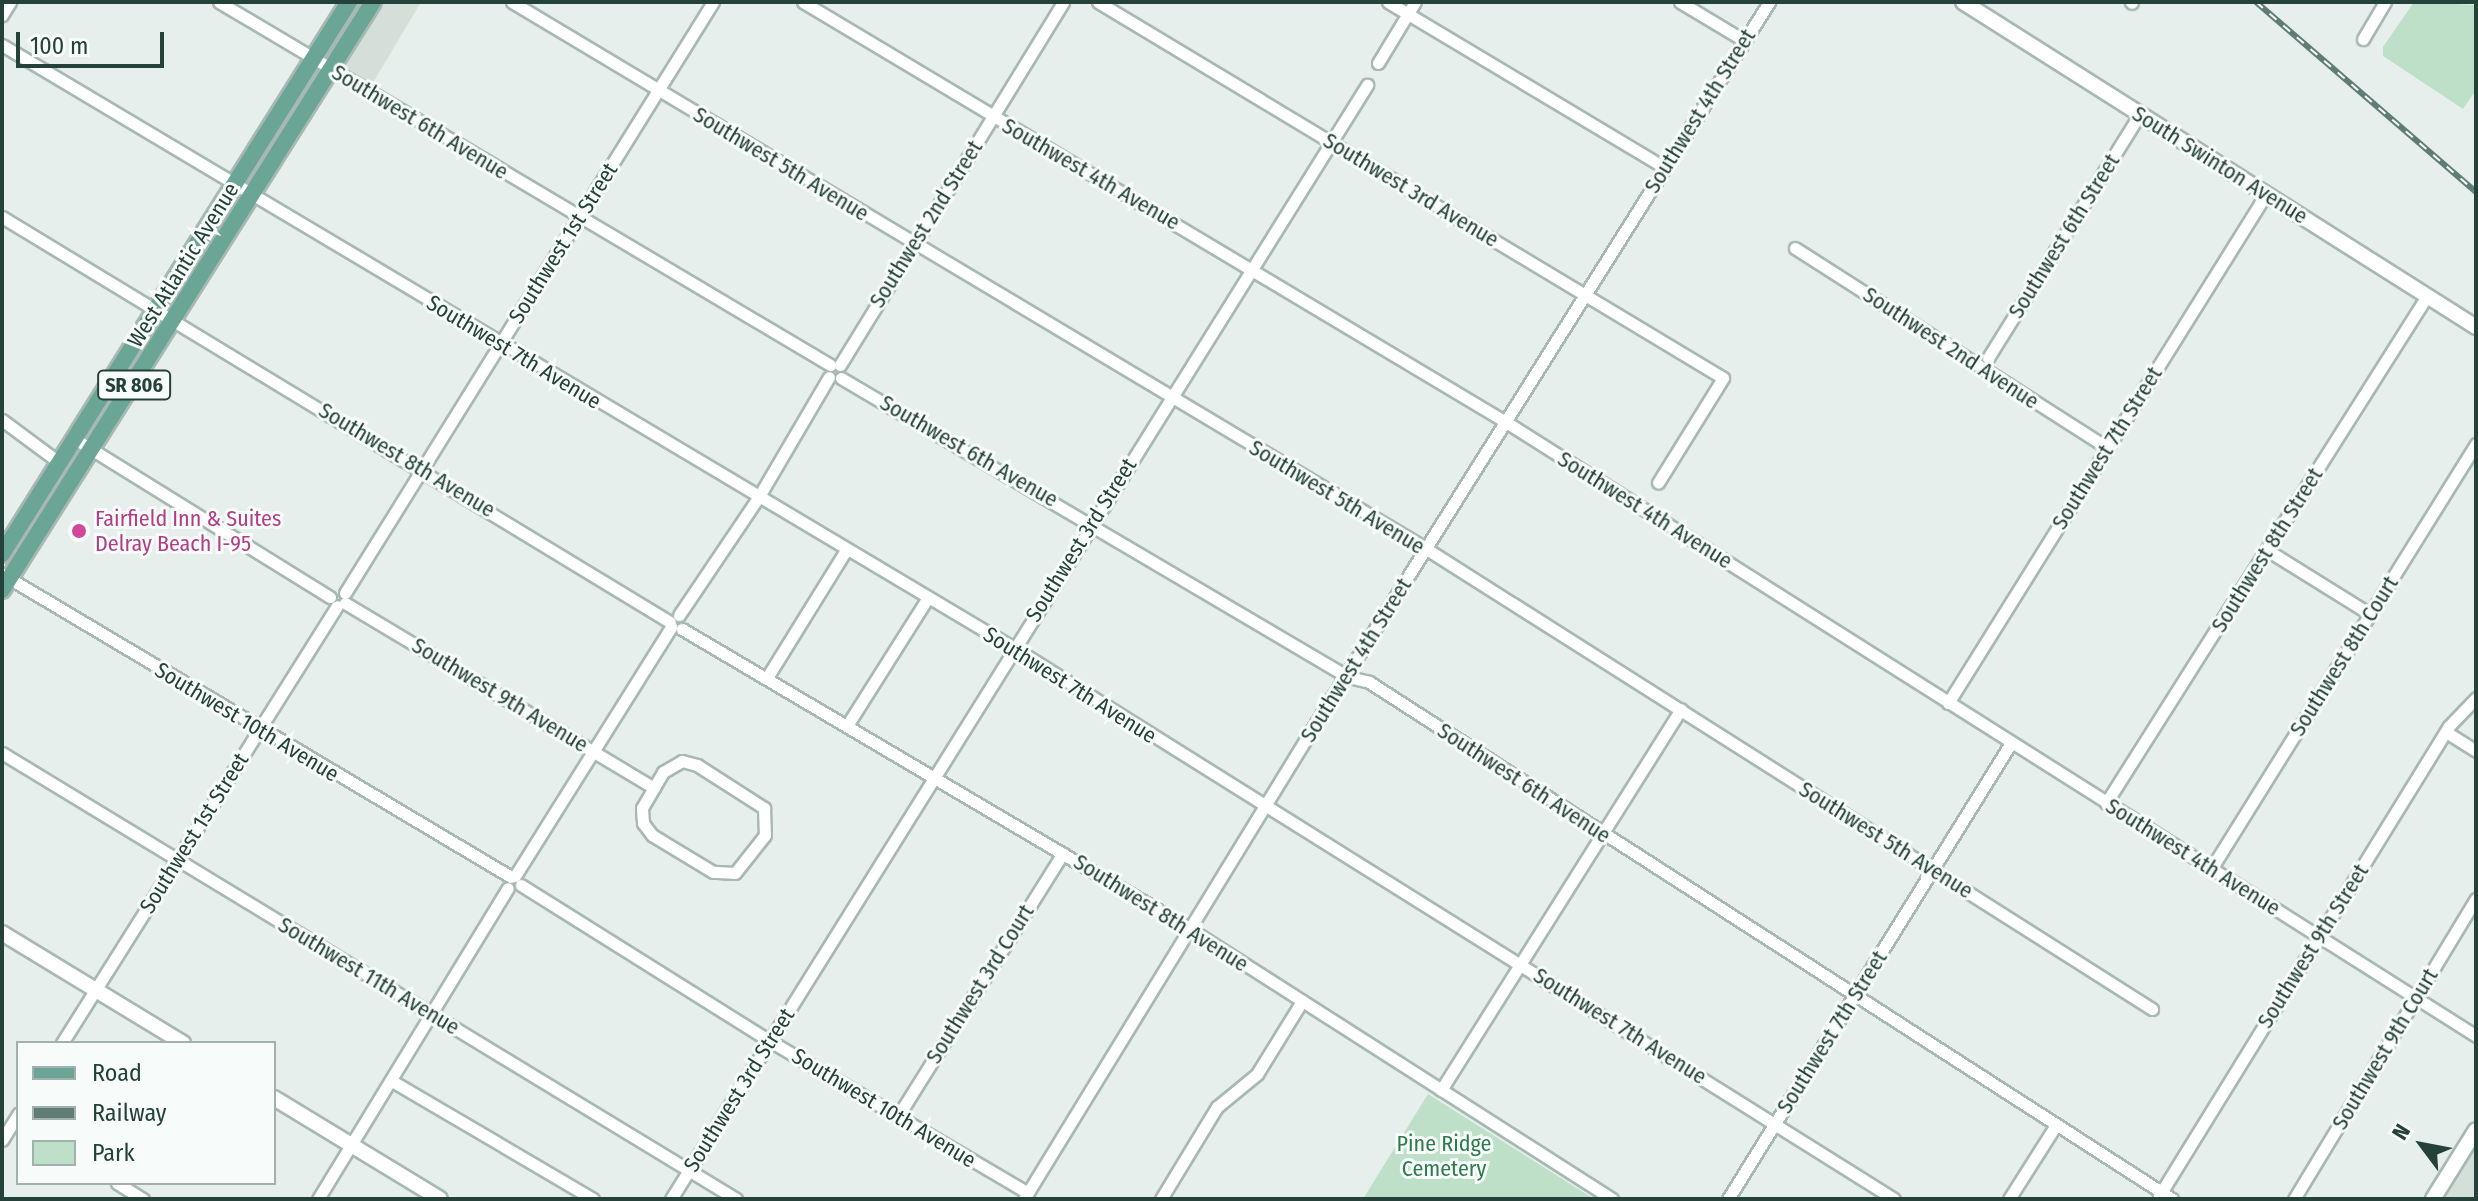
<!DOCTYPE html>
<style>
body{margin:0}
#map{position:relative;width:2478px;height:1201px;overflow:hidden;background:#e6efeb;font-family:"Fira Sans Condensed",sans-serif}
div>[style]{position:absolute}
.built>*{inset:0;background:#d4dfda}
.green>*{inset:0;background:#bfe0c8}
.roads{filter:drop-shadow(2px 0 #a8b8b2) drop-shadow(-2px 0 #a8b8b2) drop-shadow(0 2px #a8b8b2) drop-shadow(0 -2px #a8b8b2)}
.minor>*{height:11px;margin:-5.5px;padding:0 5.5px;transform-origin:5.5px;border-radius:5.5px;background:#fff}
.tertiary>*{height:14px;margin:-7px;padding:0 7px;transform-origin:7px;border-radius:7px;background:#fff}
.primary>*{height:16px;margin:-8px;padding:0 8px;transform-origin:8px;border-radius:8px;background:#6aa596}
.rail>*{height:6px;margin-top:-3px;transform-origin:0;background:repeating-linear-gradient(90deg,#f7fbf9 0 9px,#5f7d75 0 18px);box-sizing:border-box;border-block:2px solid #5f7d75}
.dots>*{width:22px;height:22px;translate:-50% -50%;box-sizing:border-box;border:4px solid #f7fbf9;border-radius:50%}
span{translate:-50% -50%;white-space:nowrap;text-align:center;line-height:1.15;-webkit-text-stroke:6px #f7fbf9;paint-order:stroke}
.shield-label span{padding:2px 6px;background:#f7fbf9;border:2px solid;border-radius:6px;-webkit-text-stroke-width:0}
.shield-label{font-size:20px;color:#24423a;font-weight:700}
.street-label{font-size:22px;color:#24423a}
.hotel-label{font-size:22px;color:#b23c85}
.left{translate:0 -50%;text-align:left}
.park-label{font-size:22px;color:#2d7a4b}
.frame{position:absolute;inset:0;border:4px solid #24423a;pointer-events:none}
.legend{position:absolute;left:16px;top:1041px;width:260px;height:144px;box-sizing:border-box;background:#f7fbf9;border:2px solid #a3b1ad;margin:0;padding:10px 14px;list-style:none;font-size:24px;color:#24423a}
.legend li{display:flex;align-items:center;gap:16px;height:40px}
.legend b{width:40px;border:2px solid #a3b1ad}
.north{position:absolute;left:2382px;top:1105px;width:80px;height:80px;-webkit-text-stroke:6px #f7fbf9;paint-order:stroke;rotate:302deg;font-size:22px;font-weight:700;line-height:32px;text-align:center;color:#24423a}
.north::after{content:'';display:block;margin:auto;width:28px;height:36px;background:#24423a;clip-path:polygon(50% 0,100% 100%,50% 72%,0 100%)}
.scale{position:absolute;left:16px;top:32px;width:148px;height:36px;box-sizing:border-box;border:4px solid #24423a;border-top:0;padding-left:10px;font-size:24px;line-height:28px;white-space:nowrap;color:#24423a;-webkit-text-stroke:6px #f7fbf9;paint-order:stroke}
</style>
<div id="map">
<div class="built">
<div style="clip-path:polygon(383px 2px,421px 2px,371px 86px,343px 68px)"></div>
<div style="clip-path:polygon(2476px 1146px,2476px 1199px,2443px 1199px)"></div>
</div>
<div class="green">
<div style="clip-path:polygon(2414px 2px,2476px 5px,2476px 90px,2463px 109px,2383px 56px,2383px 47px)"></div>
<div style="clip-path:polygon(1428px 1094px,1594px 1199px,1363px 1199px)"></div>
</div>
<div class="roads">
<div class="minor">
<div style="left:219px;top:2px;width:711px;rotate:30.71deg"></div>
<div style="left:512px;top:2px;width:1064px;rotate:30.88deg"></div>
<div style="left:1425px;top:548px;width:861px;rotate:32.38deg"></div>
<div style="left:803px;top:2px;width:819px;rotate:30.86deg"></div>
<div style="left:1506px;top:422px;width:1148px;rotate:32.33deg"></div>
<div style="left:1098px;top:2px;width:729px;rotate:31.03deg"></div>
<div style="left:1723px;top:378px;width:123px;rotate:121.8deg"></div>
<div style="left:1388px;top:2px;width:323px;rotate:30.9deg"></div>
<div style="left:1680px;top:2px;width:76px;rotate:31deg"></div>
<div style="left:2131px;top:2px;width:1px;rotate:45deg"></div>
<div style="left:2px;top:15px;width:15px;rotate:-58deg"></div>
<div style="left:2363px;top:39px;width:43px;rotate:-59.3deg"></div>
<div style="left:2px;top:45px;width:1178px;rotate:30.79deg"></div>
<div style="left:1014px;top:648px;width:1038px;rotate:32.05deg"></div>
<div style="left:1378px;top:63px;width:71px;rotate:-58.8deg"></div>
<div style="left:2px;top:217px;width:781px;rotate:31.23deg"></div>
<div style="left:1795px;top:248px;width:371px;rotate:32.6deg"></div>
<div style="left:1988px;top:358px;width:287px;rotate:-58.1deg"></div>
<div style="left:840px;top:365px;width:426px;rotate:-58.4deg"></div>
<div style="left:841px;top:378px;width:589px;rotate:30.53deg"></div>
<div style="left:1348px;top:677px;width:22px;rotate:13deg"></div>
<div style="left:1369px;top:682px;width:955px;rotate:32.77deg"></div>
<div style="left:2px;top:420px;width:72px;rotate:36.6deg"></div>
<div style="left:75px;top:439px;width:300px;rotate:31.8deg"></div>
<div style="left:2267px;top:550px;width:121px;rotate:31.9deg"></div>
<div style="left:2px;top:574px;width:592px;rotate:30.76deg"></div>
<div style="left:345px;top:593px;width:696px;rotate:-58.09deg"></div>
<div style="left:345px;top:603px;width:360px;rotate:30.9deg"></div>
<div style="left:679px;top:615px;width:141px;rotate:-56deg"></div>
<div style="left:758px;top:498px;width:140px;rotate:-59.6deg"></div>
<div style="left:682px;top:629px;width:590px;rotate:30.56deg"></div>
<div style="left:1190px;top:929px;width:501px;rotate:32.61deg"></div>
<div style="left:768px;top:676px;width:148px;rotate:-58.2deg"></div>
<div style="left:1948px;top:703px;width:600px;rotate:-58deg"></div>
<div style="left:848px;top:724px;width:148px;rotate:-57.7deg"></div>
<div style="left:2446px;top:732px;width:36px;rotate:32deg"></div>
<div style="left:2px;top:753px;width:859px;rotate:31.28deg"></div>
<div style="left:682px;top:761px;width:16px;rotate:15deg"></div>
<div style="left:697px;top:765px;width:80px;rotate:32.7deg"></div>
<div style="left:764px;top:808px;width:27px;rotate:88deg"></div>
<div style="left:765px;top:835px;width:48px;rotate:128.3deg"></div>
<div style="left:735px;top:873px;width:22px;rotate:-177deg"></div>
<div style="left:713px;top:872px;width:71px;rotate:-148.8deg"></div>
<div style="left:652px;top:835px;width:15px;rotate:-127deg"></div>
<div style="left:643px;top:823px;width:15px;rotate:-94deg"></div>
<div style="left:642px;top:808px;width:42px;rotate:-59.7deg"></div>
<div style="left:663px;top:772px;width:22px;rotate:-30deg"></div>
<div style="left:2106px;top:803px;width:600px;rotate:-57.66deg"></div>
<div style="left:2211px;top:869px;width:501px;rotate:-58.06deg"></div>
<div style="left:515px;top:876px;width:294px;rotate:-57.9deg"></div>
<div style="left:521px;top:885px;width:294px;rotate:32.1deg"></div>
<div style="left:770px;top:1041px;width:299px;rotate:30.5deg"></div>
<div style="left:62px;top:1043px;width:516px;rotate:-57.82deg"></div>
<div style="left:392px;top:1081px;width:233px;rotate:30.4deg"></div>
<div style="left:1441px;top:1090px;width:450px;rotate:-57.8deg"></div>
<div style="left:898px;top:1116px;width:310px;rotate:-57.9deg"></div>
<div style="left:2px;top:1140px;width:31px;rotate:-58deg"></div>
<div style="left:117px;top:1183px;width:31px;rotate:32deg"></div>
<div style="left:2159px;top:1196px;width:552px;rotate:-58.32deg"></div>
<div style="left:2449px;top:726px;width:39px;rotate:-46deg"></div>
<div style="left:318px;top:1199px;width:364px;rotate:-58.6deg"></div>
<div style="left:671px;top:1199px;width:1314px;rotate:-58deg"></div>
<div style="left:1024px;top:1199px;width:545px;rotate:-58.5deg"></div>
<div style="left:1309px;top:734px;width:865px;rotate:-57.85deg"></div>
<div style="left:1161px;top:1199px;width:108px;rotate:-58.7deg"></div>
<div style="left:1217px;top:1107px;width:52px;rotate:-39.5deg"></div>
<div style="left:1257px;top:1074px;width:86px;rotate:-58.3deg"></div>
<div style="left:1728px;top:1199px;width:537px;rotate:-58.18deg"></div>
<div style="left:2009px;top:1199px;width:88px;rotate:-57.6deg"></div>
<div style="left:2294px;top:1199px;width:351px;rotate:-58.8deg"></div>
</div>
<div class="tertiary">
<div style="left:1963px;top:2px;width:607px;rotate:32.36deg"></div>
<div style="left:2px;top:933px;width:212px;rotate:31.3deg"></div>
<div style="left:274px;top:1098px;width:194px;rotate:31.3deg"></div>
<div style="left:2433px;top:1199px;width:81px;rotate:-58.1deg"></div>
</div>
<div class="primary">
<div style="left:2px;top:554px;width:652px;rotate:-57.85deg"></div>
<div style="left:2px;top:590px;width:695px;rotate:-57.75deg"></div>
</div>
</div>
<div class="rail">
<div style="left:2256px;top:2px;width:291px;rotate:40.8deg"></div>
</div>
<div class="dots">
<div style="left:79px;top:531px;background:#d1479c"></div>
</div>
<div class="shield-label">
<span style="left:134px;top:385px">SR 806</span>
</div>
<div class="street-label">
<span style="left:1700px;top:111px;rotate:-58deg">Southwest 4th Street</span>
<span style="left:420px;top:122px;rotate:31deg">Southwest 6th Avenue</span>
<span style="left:781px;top:164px;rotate:31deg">Southwest 5th Avenue</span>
<span style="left:2220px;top:165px;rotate:32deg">South Swinton Avenue</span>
<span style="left:1091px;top:174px;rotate:30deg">Southwest 4th Avenue</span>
<span style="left:1411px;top:190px;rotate:31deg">Southwest 3rd Avenue</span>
<span style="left:926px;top:224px;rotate:-58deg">Southwest 2nd Street</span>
<span style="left:2064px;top:236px;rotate:-58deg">Southwest 6th Street</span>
<span style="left:563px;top:243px;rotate:-58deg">Southwest 1st Street</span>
<span style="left:183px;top:265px;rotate:-58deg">West Atlantic Avenue</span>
<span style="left:1951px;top:348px;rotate:33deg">Southwest 2nd Avenue</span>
<span style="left:514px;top:352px;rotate:31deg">Southwest 7th Avenue</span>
<span style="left:2107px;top:448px;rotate:-58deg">Southwest 7th Street</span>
<span style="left:969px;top:451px;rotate:30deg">Southwest 6th Avenue</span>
<span style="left:407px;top:460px;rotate:31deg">Southwest 8th Avenue</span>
<span style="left:1337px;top:497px;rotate:31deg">Southwest 5th Avenue</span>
<span style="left:1645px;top:510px;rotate:32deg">Southwest 4th Avenue</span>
<span style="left:1081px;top:540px;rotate:-58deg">Southwest 3rd Street</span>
<span style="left:2267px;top:550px;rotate:-58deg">Southwest 8th Street</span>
<span style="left:2344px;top:656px;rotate:-58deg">Southwest 8th Court</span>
<span style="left:1356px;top:660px;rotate:-58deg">Southwest 4th Street</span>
<span style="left:1070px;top:685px;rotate:32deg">Southwest 7th Avenue</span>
<span style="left:500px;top:695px;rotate:31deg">Southwest 9th Avenue</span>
<span style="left:247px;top:722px;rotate:31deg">Southwest 10th Avenue</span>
<span style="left:1524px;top:783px;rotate:33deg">Southwest 6th Avenue</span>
<span style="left:194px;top:833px;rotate:-58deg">Southwest 1st Street</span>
<span style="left:1886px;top:840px;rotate:32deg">Southwest 5th Avenue</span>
<span style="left:2193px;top:857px;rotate:32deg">Southwest 4th Avenue</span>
<span style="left:1161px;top:913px;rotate:32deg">Southwest 8th Avenue</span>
<span style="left:2313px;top:946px;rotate:-58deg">Southwest 9th Street</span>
<span style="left:369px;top:976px;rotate:31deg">Southwest 11th Avenue</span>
<span style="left:980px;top:984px;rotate:-58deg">Southwest 3rd Court</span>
<span style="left:1620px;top:1026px;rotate:32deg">Southwest 7th Avenue</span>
<span style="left:1832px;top:1032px;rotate:-58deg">Southwest 7th Street</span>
<span style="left:2385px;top:1049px;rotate:-59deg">Southwest 9th Court</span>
<span style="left:739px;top:1090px;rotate:-58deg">Southwest 3rd Street</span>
<span style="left:884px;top:1108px;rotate:31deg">Southwest 10th Avenue</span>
</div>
<div class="hotel-label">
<span class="left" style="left:95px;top:531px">Fairfield Inn &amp; Suites<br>Delray Beach I-95</span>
</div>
<div class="park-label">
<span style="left:1444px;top:1156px">Pine Ridge<br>Cemetery</span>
</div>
<div class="frame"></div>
<ul class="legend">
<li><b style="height:10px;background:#6aa596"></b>Road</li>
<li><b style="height:10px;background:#5f7d75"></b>Railway</li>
<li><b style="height:22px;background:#bfe0c8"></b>Park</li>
</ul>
<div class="north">N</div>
<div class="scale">100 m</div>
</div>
